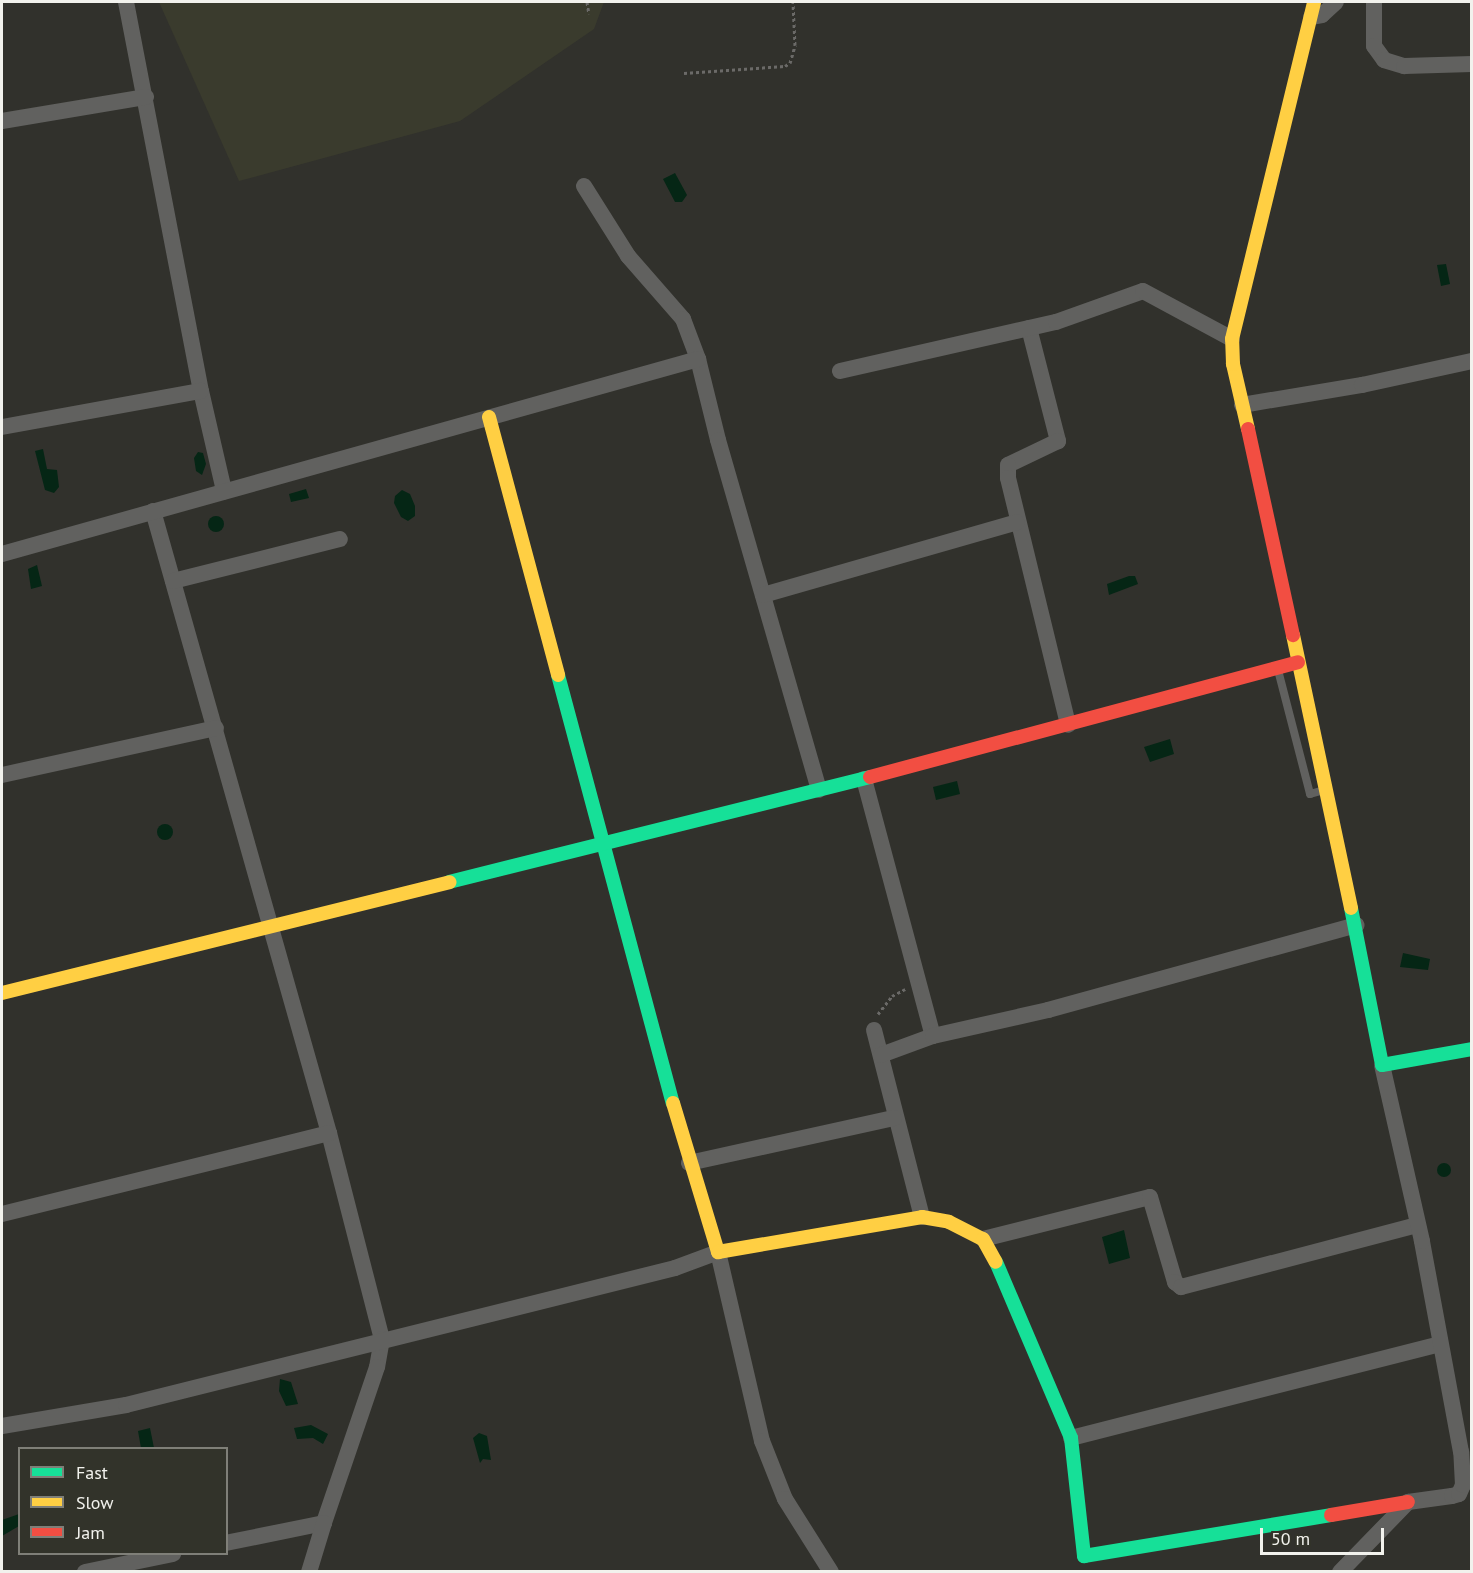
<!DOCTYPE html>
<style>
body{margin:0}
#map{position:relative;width:1473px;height:1573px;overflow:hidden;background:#31312c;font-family:"PT Sans",sans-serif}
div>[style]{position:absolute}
.built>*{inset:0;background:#3a3b2d}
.water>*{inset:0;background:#052615}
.round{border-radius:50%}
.path>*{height:3px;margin-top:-1.5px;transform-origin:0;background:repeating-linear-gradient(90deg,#6b6a68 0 3px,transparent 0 6px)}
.lane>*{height:8px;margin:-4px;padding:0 4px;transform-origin:4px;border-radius:4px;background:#61615f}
.street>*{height:16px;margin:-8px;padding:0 8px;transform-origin:8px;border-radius:8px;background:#61615f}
.fast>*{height:14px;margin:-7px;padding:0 7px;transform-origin:7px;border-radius:7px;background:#16e098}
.slow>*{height:14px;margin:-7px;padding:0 7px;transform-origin:7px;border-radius:7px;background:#ffcf43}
.jam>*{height:14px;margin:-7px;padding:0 7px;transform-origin:7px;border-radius:7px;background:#f24e42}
span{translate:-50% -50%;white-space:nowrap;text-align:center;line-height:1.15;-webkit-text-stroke:4.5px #32332a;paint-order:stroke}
.frame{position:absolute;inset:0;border:3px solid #f2f2ed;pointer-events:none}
.legend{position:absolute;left:18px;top:1447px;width:210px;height:108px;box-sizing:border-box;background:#32332a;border:2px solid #7f7f78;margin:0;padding:8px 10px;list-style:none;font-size:18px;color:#f2f2ed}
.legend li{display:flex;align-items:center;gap:12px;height:30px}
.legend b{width:30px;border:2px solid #7f7f78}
.scale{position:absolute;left:1260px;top:1528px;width:124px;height:27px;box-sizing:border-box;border:3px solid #f2f2ed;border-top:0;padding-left:8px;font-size:18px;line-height:21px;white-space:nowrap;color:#f2f2ed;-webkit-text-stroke:4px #32332a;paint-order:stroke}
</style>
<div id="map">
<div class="built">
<div style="clip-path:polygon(159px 2px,604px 2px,594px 29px,460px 121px,239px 181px)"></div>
</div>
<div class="water">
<div style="clip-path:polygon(675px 173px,687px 195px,682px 202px,675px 202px,663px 179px)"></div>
<div style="clip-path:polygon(1446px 264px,1450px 284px,1441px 286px,1437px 265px)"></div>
<div style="clip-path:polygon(43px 449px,47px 469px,57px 470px,59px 487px,54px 493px,45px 490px,35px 451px)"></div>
<div style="clip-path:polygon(198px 452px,203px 453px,206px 464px,202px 475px,196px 471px,194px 458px)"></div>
<div style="clip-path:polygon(306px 489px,309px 498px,291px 502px,289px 494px)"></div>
<div style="clip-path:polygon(402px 490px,410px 494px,415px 506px,415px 516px,408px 521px,401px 517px,394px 503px,395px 496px)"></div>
<div class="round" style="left:208px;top:516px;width:16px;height:16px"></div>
<div style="clip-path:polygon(37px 565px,42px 586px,31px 589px,28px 569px)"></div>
<div style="clip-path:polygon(1129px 576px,1135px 576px,1138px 584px,1109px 595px,1107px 584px)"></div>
<div style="clip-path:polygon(1170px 739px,1174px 754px,1150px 762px,1144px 747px)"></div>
<div style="clip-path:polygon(957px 781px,960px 794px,936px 800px,933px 787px)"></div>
<div class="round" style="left:157px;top:824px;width:16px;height:16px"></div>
<div style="clip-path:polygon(1403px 953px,1430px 959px,1428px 970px,1400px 967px)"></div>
<div class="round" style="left:1437px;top:1163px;width:14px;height:14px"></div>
<div style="clip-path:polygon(1124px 1230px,1130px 1258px,1109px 1264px,1102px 1237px)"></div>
<div style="clip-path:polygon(280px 1379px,291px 1382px,298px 1404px,286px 1406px,279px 1391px)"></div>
<div style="clip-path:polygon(311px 1425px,328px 1434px,323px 1444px,313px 1438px,297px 1439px,294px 1428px)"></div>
<div style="clip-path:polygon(150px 1428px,154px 1448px,141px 1448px,138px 1431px)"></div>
<div style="clip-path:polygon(479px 1433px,487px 1436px,491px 1460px,483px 1459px,480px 1463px,473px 1438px)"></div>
<div style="clip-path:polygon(19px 1514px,19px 1526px,2px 1536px,2px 1520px)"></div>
</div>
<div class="path">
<div style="left:587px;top:2px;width:12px;rotate:81deg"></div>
<div style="left:684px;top:73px;width:101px;rotate:-4deg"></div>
<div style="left:785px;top:66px;width:6px;rotate:-31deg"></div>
<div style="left:790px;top:63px;width:19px;rotate:-74deg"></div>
<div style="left:795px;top:45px;width:43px;rotate:-92.7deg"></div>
<div style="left:878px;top:1014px;width:23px;rotate:-52deg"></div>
<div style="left:892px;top:996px;width:15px;rotate:-28deg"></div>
</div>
<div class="lane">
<div style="left:1278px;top:670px;width:128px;rotate:75.5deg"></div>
<div style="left:1310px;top:794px;width:18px;rotate:-16deg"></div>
</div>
<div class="street">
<div style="left:126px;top:2px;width:396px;rotate:79.1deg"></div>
<div style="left:201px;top:391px;width:103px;rotate:77deg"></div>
<div style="left:1374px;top:2px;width:44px;rotate:90deg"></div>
<div style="left:1374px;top:46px;width:17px;rotate:54deg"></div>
<div style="left:1384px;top:60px;width:21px;rotate:17deg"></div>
<div style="left:1404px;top:66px;width:68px;rotate:-1.7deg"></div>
<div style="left:1311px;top:17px;width:11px;rotate:-10deg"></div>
<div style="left:1322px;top:15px;width:19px;rotate:-43deg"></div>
<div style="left:2px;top:121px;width:146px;rotate:-9.5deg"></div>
<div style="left:584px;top:186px;width:83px;rotate:57.8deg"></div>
<div style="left:628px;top:256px;width:84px;rotate:48.9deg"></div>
<div style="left:683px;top:319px;width:43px;rotate:69.4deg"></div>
<div style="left:698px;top:359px;width:83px;rotate:76.1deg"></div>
<div style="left:718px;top:440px;width:364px;rotate:73.9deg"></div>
<div style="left:1029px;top:328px;width:117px;rotate:75.6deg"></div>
<div style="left:1058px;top:441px;width:55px;rotate:154.4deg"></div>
<div style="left:1008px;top:465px;width:13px;rotate:90deg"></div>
<div style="left:1008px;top:478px;width:254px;rotate:76.3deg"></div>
<div style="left:840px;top:371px;width:221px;rotate:-12.8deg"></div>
<div style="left:1056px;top:322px;width:92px;rotate:-19.6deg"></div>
<div style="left:1143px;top:291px;width:101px;rotate:28.3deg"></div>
<div style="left:1242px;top:405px;width:122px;rotate:-9.5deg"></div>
<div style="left:1362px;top:385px;width:113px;rotate:-12.3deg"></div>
<div style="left:2px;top:427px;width:202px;rotate:-10.3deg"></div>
<div style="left:153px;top:511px;width:646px;rotate:74.2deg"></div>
<div style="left:329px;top:1133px;width:213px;rotate:75.6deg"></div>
<div style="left:382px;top:1339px;width:28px;rotate:100deg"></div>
<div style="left:377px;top:1367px;width:165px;rotate:108.8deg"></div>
<div style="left:324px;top:1523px;width:100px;rotate:168.5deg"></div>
<div style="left:2px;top:554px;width:723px;rotate:-15.65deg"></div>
<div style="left:173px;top:581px;width:172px;rotate:-14.1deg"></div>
<div style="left:763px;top:595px;width:264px;rotate:-16deg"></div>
<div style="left:2px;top:775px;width:219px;rotate:-12.4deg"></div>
<div style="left:864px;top:779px;width:266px;rotate:75deg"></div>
<div style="left:874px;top:1030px;width:193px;rotate:75.6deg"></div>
<div style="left:881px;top:1055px;width:55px;rotate:-20.1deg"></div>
<div style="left:933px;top:1036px;width:118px;rotate:-12.7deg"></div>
<div style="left:1048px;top:1010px;width:320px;rotate:-15.4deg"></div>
<div style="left:689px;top:1163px;width:210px;rotate:-12.4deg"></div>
<div style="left:2px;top:1214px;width:337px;rotate:-13.9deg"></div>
<div style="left:983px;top:1239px;width:172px;rotate:-14.1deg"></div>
<div style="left:1150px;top:1197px;width:89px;rotate:73.6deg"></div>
<div style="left:1175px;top:1282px;width:8px;rotate:40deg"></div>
<div style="left:1181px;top:1287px;width:244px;rotate:-14.7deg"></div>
<div style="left:2px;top:1426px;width:126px;rotate:-9.6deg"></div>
<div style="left:126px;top:1405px;width:566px;rotate:-14.01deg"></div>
<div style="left:675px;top:1268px;width:46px;rotate:-20.4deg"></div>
<div style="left:718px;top:1252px;width:194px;rotate:76.9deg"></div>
<div style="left:762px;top:1441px;width:62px;rotate:68.4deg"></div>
<div style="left:785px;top:1499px;width:86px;rotate:57.8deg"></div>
<div style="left:1071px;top:1438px;width:380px;rotate:-14.3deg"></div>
<div style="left:85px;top:1572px;width:90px;rotate:-11.6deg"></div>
<div style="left:309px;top:1572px;width:51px;rotate:-73deg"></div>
<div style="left:1340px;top:1572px;width:98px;rotate:-45.8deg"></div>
<div style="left:1408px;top:1502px;width:44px;rotate:-7.8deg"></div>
<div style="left:1452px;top:1496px;width:7px;rotate:-16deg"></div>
<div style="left:1459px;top:1494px;width:10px;rotate:-66deg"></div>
<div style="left:1463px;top:1485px;width:33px;rotate:-93deg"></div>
<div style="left:1461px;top:1452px;width:215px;rotate:-100.5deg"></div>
<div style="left:1422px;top:1241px;width:180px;rotate:-102.8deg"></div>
</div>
<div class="fast">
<div style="left:558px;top:675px;width:443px;rotate:75deg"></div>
<div style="left:449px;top:882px;width:434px;rotate:-14deg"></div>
<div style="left:1351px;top:908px;width:160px;rotate:78.8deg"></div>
<div style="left:1382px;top:1065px;width:91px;rotate:-10.1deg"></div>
<div style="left:996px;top:1262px;width:191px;rotate:66.9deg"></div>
<div style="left:1071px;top:1438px;width:119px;rotate:83.7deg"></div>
<div style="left:1084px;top:1556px;width:250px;rotate:-9.4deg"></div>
</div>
<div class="slow">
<div style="left:489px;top:417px;width:267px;rotate:75deg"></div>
<div style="left:1248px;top:429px;width:67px;rotate:-103deg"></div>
<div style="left:1233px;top:364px;width:25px;rotate:-92deg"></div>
<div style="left:1232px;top:339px;width:347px;rotate:-76.3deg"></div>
<div style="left:1293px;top:635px;width:279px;rotate:78deg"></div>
<div style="left:2px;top:993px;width:461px;rotate:-13.9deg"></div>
<div style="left:673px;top:1103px;width:156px;rotate:73.2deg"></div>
<div style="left:718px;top:1252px;width:207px;rotate:-9.7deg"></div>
<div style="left:922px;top:1217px;width:27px;rotate:10deg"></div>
<div style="left:949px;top:1222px;width:38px;rotate:27deg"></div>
<div style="left:983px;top:1239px;width:26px;rotate:61deg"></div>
</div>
<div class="jam">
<div style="left:1248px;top:429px;width:211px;rotate:77.7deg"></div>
<div style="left:870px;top:777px;width:443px;rotate:-15deg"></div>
<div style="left:1331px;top:1515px;width:78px;rotate:-9.6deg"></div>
</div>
<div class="frame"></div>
<ul class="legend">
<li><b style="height:8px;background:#16e098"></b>Fast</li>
<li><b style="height:8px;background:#ffcf43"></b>Slow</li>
<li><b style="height:8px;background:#f24e42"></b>Jam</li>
</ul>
<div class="scale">50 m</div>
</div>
